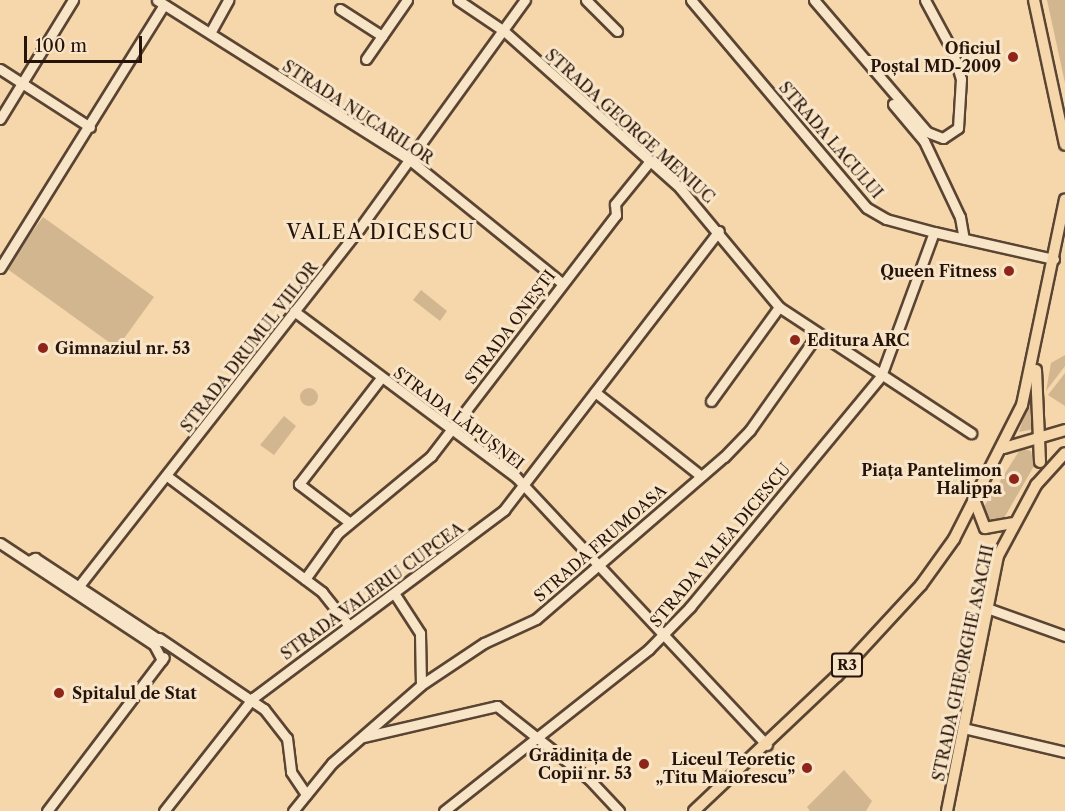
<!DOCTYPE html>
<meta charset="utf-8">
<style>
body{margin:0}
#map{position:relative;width:1065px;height:811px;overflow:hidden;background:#f5d7ab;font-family:"Libre Caslon Text",serif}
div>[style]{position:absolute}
.green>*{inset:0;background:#d2b690}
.round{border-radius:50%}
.roads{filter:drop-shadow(2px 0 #5a4432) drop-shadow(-2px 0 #5a4432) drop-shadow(0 2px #5a4432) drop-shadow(0 -2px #5a4432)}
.minor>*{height:9px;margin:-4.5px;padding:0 4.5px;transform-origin:4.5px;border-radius:4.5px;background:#f8e5c8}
.major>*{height:10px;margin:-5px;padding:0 5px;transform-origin:5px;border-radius:5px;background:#f5d7ab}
.dots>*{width:16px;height:16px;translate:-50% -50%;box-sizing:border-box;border:3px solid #f8e5c8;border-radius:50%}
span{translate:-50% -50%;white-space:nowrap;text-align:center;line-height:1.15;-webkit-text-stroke:6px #f8e5c8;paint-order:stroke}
.shield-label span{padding:2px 4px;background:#f8e5c8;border:2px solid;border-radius:4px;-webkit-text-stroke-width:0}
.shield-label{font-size:15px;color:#26130a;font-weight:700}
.poi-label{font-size:16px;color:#26130a;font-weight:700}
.right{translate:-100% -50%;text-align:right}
.left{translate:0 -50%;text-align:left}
.street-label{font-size:16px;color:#26130a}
.quarter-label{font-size:20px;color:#26130a;letter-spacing:1.5px}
.scale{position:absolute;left:24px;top:36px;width:118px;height:27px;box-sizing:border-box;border:3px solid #26130a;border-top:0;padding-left:8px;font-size:18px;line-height:21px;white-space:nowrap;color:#26130a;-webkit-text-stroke:4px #f8e5c8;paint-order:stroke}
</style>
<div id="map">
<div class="green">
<div style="clip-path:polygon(1047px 0,1065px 0,1065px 83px)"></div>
<div style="clip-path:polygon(43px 217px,154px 297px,117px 348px,6px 268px)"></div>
<div style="clip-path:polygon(421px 290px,447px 311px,440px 321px,413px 300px)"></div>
<div style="clip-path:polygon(1065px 355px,1065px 366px,1046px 391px,1051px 363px)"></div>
<div style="clip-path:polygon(1065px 373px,1065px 406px,1048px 395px)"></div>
<div class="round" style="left:300px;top:388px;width:18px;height:18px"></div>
<div style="clip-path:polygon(1029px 402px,1034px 429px,1019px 432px)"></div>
<div style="clip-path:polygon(284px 416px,296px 426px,274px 455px,260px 445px)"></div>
<div style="clip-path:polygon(1021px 448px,1031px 451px,1034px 466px,1004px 518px,989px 522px,983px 508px)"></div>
<div style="clip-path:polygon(844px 770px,872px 801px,866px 811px,810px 811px,807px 807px)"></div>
</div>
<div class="roads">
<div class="minor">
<div style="left:157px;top:0;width:299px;rotate:32.3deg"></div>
<div style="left:410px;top:160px;width:196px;rotate:39deg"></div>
<div style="left:458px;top:0;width:55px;rotate:34deg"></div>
<div style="left:504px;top:31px;width:236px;rotate:41.7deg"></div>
<div style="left:680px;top:188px;width:155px;rotate:50.2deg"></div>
<div style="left:779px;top:307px;width:230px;rotate:33.3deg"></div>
<div style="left:586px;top:0;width:44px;rotate:45deg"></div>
<div style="left:691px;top:0;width:272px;rotate:49.8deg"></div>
<div style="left:867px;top:208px;width:22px;rotate:30deg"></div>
<div style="left:886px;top:219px;width:50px;rotate:15.2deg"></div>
<div style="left:934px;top:232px;width:123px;rotate:12.7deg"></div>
<div style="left:814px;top:0;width:174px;rotate:49.4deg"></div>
<div style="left:927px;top:132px;width:17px;rotate:21deg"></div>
<div style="left:943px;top:138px;width:18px;rotate:-34deg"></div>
<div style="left:958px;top:128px;width:49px;rotate:-86.5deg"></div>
<div style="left:961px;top:79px;width:28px;rotate:-107deg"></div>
<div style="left:953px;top:52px;width:59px;rotate:-118.3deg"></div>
<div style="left:340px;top:9px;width:50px;rotate:32.7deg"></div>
<div style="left:210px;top:33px;width:38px;rotate:-61deg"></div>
<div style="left:366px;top:59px;width:72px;rotate:-55.2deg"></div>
<div style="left:0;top:69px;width:107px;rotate:32.8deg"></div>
<div style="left:893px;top:104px;width:48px;rotate:50deg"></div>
<div style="left:924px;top:141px;width:84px;rotate:64.7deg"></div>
<div style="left:960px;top:217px;width:22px;rotate:80deg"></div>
<div style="left:0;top:119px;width:140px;rotate:-58.5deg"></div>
<div style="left:0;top:268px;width:310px;rotate:-58.1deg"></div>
<div style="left:294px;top:311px;width:277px;rotate:36.8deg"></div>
<div style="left:516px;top:477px;width:367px;rotate:46.9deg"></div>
<div style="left:595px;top:392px;width:135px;rotate:38.4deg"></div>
<div style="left:711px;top:401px;width:116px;rotate:-54.1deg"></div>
<div style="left:167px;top:476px;width:194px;rotate:36.8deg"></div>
<div style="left:322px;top:592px;width:43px;rotate:51.5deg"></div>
<div style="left:349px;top:522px;width:63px;rotate:-142.8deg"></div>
<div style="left:299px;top:484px;width:134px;rotate:-52.3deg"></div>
<div style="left:0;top:543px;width:185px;rotate:33.5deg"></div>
<div style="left:154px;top:645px;width:17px;rotate:62deg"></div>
<div style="left:29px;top:561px;width:7px;rotate:-27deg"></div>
<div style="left:35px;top:558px;width:151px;rotate:33.4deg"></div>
<div style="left:305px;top:579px;width:57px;rotate:-54.3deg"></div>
<div style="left:338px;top:533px;width:121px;rotate:-39.6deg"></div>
<div style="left:431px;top:456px;width:304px;rotate:-52.5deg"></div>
<div style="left:616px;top:215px;width:11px;rotate:-95deg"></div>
<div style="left:615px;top:204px;width:55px;rotate:-50.9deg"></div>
<div style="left:75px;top:591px;width:460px;rotate:-51.9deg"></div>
<div style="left:359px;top:229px;width:283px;rotate:-54.1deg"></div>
<div style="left:394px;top:593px;width:48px;rotate:57deg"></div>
<div style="left:420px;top:633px;width:52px;rotate:88.9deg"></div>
<div style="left:987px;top:608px;width:83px;rotate:19.7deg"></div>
<div style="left:159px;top:638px;width:127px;rotate:34.1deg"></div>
<div style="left:264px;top:709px;width:37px;rotate:52deg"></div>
<div style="left:287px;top:738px;width:34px;rotate:83deg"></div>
<div style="left:291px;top:772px;width:27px;rotate:56deg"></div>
<div style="left:963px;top:728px;width:105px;rotate:13.2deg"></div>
<div style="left:363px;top:737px;width:138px;rotate:-13deg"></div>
<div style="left:497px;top:706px;width:117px;rotate:38.4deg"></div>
<div style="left:589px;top:779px;width:44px;rotate:46.8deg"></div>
<div style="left:47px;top:811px;width:193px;rotate:-52.8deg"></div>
<div style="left:164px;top:811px;width:144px;rotate:-51.8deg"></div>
<div style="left:253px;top:698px;width:314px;rotate:-36.8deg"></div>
<div style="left:504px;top:510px;width:352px;rotate:-52.4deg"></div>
<div style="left:293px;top:811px;width:62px;rotate:-50.9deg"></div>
<div style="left:332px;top:763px;width:118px;rotate:-41.2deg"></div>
<div style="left:421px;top:685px;width:76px;rotate:-33.7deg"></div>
<div style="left:484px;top:643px;width:57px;rotate:-24.8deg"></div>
<div style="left:536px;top:619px;width:248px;rotate:-40.8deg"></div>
<div style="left:724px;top:457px;width:37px;rotate:-46deg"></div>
<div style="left:750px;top:430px;width:116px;rotate:-54.8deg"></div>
<div style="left:444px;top:811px;width:261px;rotate:-38.3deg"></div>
<div style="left:649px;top:649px;width:59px;rotate:-45.7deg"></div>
<div style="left:690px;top:607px;width:300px;rotate:-50.4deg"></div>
<div style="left:881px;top:376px;width:153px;rotate:-69.8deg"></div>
</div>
<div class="major">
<div style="left:1034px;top:0;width:148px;rotate:77.9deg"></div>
<div style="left:1036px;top:370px;width:92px;rotate:87.5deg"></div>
<div style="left:1004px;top:448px;width:64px;rotate:-16.4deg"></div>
<div style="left:975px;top:502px;width:28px;rotate:69deg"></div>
<div style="left:985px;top:528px;width:28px;rotate:-10deg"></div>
<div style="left:694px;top:811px;width:197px;rotate:-43.4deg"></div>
<div style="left:837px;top:676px;width:124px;rotate:-47.3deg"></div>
<div style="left:921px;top:585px;width:57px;rotate:-54.3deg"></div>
<div style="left:954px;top:539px;width:150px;rotate:-63.1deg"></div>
<div style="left:1022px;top:405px;width:210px;rotate:-78.2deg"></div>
<div style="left:947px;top:811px;width:260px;rotate:-78.7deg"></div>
<div style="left:998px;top:556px;width:81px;rotate:-61.8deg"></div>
<div style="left:1036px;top:485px;width:43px;rotate:-47.8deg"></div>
</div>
</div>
<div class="dots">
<div style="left:1013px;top:57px;background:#8f2418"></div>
<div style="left:1009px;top:271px;background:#8f2418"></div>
<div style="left:795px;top:340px;background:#8f2418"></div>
<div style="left:43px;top:348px;background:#8f2418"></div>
<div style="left:1014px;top:479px;background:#8f2418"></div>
<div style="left:59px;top:693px;background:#8f2418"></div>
<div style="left:644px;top:764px;background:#8f2418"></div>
<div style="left:807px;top:768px;background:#8f2418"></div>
</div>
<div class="shield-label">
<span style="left:847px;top:665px">R3</span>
</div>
<div class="poi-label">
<span class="right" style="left:1001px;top:57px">Oficiul<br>Poștal MD-2009</span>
<span class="right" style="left:997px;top:271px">Queen Fitness</span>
<span class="left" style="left:807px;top:340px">Editura ARC</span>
<span class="left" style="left:55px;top:348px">Gimnaziul nr. 53</span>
<span class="right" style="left:1002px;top:479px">Piața Pantelimon<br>Halippa</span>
<span class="left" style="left:72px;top:693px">Spitalul de Stat</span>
<span class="right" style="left:632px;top:764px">Grădinița de<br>Copii nr. 53</span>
<span class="right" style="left:795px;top:768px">Liceul Teoretic<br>„Titu Maiorescu”</span>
</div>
<div class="street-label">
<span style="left:358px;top:112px;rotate:33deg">STRADA NUCARILOR</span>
<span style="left:630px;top:126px;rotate:42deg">STRADA GEORGE MENIUC</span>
<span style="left:831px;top:140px;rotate:49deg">STRADA LACULUI</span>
<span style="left:510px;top:327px;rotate:-53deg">STRADA ONEȘTI</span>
<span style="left:249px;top:347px;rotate:-52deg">STRADA DRUMUL VIILOR</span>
<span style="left:459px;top:418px;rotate:37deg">STRADA LĂPUȘNEI</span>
<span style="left:600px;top:543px;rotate:-41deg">STRADA FRUMOASA</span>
<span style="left:720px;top:545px;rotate:-50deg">STRADA VALEA DICESCU</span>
<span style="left:372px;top:591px;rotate:-36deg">STRADA VALERIU CUPCEA</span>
<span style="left:963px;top:663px;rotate:-78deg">STRADA GHEORGHE ASACHI</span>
</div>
<div class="quarter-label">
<span style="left:381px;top:232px">VALEA DICESCU</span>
</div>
<div class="scale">100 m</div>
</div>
